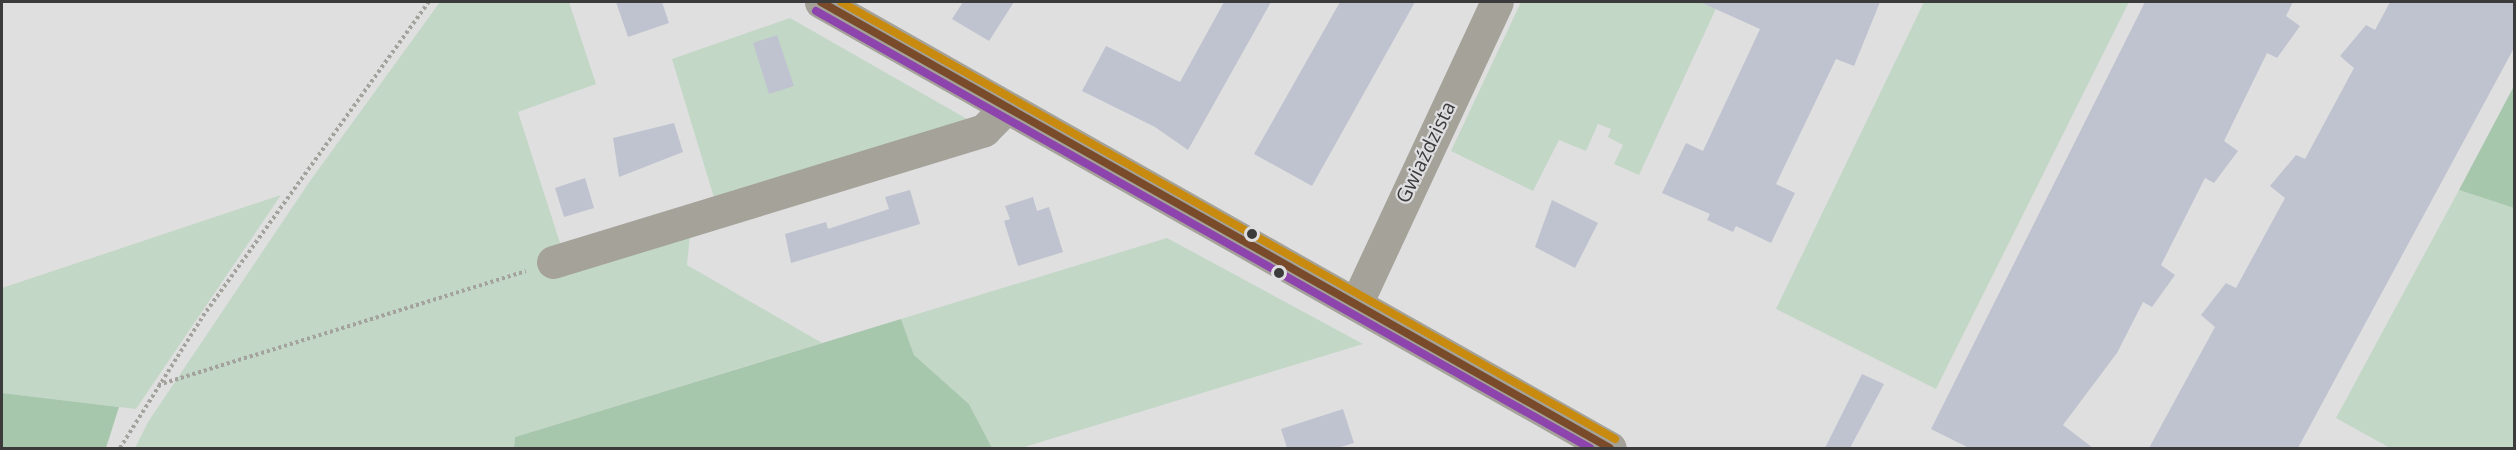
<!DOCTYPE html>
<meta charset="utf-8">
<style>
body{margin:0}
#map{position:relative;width:2516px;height:450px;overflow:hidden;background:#dfdfe0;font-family:"Open Sans",sans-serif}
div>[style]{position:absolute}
.green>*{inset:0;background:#c2d7c6}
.forest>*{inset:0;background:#a7c7ad}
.building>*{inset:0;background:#bfc3cf}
.path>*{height:4px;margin-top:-2px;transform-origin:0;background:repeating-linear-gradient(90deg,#a4a29d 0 3px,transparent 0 6px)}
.minor>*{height:33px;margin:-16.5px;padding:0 16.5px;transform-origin:16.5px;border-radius:16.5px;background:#a4a299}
.bus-1>*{height:8px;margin:-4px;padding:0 4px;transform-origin:4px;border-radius:4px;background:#7a4b2a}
.bus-2>*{height:8px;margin:-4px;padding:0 4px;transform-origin:4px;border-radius:4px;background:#8e44ad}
.bus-3>*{height:8px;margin:-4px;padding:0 4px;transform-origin:4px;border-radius:4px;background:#c88b0f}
.dots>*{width:16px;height:16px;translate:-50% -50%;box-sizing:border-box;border:3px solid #dedee1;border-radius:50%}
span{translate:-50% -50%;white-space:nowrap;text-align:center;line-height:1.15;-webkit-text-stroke:4.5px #dedee1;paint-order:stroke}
.street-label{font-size:20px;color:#3b3b3c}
.frame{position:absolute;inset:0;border:3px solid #3b3b3c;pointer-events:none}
</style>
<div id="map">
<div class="green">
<div style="clip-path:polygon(440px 2px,569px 2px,596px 84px,518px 112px,560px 243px,690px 235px,687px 265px,822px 343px,515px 437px,514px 448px,135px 448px,148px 422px,310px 181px)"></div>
<div style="clip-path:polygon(1521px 2px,1719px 2px,1639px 175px,1614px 164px,1623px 145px,1608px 137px,1611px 129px,1598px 124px,1586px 151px,1559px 140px,1533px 191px,1451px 151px)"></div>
<div style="clip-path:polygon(1924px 2px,2129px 2px,1936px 389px,1776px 309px)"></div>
<div style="clip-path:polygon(790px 18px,967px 119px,715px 201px,672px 59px)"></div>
<div style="clip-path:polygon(2459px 190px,2514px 208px,2514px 448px,2390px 448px,2336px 418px)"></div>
<div style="clip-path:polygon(281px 195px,136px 409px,2px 393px,2px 288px)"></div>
<div style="clip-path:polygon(1167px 238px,1363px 344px,1021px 448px,992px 448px,969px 404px,914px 355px,901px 319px)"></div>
</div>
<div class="forest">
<div style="clip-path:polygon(2514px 86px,2514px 208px,2459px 190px)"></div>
<div style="clip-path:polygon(901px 319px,914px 355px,969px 404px,992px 448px,514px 448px,515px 437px)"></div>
<div style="clip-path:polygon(2px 393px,119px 407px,106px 448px,2px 448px)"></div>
</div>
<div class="building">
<div style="clip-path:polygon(616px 2px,662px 2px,669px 23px,628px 37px)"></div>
<div style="clip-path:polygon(963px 2px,1014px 2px,989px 41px,952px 19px)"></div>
<div style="clip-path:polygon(1224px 2px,1271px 2px,1188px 150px,1155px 127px,1082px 91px,1106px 46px,1180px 82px)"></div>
<div style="clip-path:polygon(1340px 2px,1415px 2px,1312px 186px,1254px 154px)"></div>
<div style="clip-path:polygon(1700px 2px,1880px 2px,1854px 66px,1836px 59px,1776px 184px,1795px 193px,1771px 243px,1736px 226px,1733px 232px,1707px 220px,1710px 214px,1662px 193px,1686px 143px,1703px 151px,1760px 29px)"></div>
<div style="clip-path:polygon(2145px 2px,2293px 2px,2286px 16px,2300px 26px,2277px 58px,2267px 53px,2224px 141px,2238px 151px,2214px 183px,2205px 178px,2161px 265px,2175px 275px,2152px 307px,2143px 302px,2117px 353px,2063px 425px,2093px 448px,1969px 448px,1931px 429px)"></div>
<div style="clip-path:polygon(2390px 2px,2514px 2px,2514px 48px,2298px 448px,2149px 448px,2215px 327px,2201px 315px,2226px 283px,2236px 288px,2285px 198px,2270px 186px,2296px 155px,2305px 159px,2354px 68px,2340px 56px,2366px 25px,2375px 30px)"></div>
<div style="clip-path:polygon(777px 35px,794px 86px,769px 94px,753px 43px)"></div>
<div style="clip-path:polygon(674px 123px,683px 152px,619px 177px,613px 138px)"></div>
<div style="clip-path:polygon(585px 178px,594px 208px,564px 217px,555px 188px)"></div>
<div style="clip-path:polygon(910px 190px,920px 224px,791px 263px,785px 234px,826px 222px,828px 229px,889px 209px,885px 197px)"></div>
<div style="clip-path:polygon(1033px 197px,1037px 211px,1049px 207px,1063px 252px,1018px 266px,1004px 221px,1010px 219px,1005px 206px)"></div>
<div style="clip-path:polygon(1552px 200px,1598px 223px,1575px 268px,1535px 247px)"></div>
<div style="clip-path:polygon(1862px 374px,1884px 384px,1850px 448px,1825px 448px)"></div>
<div style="clip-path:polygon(1343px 409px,1354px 443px,1337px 448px,1287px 448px,1281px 429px)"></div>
</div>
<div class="path">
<div style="left:158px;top:385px;width:385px;rotate:-17.2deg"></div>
<div style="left:120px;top:448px;width:156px;rotate:-57.8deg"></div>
<div style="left:203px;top:316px;width:387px;rotate:-54.3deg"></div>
</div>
<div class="minor">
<div style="left:821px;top:2px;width:906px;rotate:29.48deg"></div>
<div style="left:553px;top:262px;width:451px;rotate:-17deg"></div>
<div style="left:984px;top:130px;width:31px;rotate:-45deg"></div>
<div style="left:1356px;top:304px;width:333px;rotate:-65deg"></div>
</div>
<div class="bus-1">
<div style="left:821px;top:2px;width:906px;rotate:29.48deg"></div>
</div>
<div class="bus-2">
<div style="left:816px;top:11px;width:889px;rotate:29.45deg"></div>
</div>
<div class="bus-3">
<div style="left:841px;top:2px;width:889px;rotate:29.45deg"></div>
</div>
<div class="dots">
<div style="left:1252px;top:234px;background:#3b3b3c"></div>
<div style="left:1279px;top:273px;background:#3b3b3c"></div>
</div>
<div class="street-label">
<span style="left:1425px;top:152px;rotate:-64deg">Gwiaździsta</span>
</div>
<div class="frame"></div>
</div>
